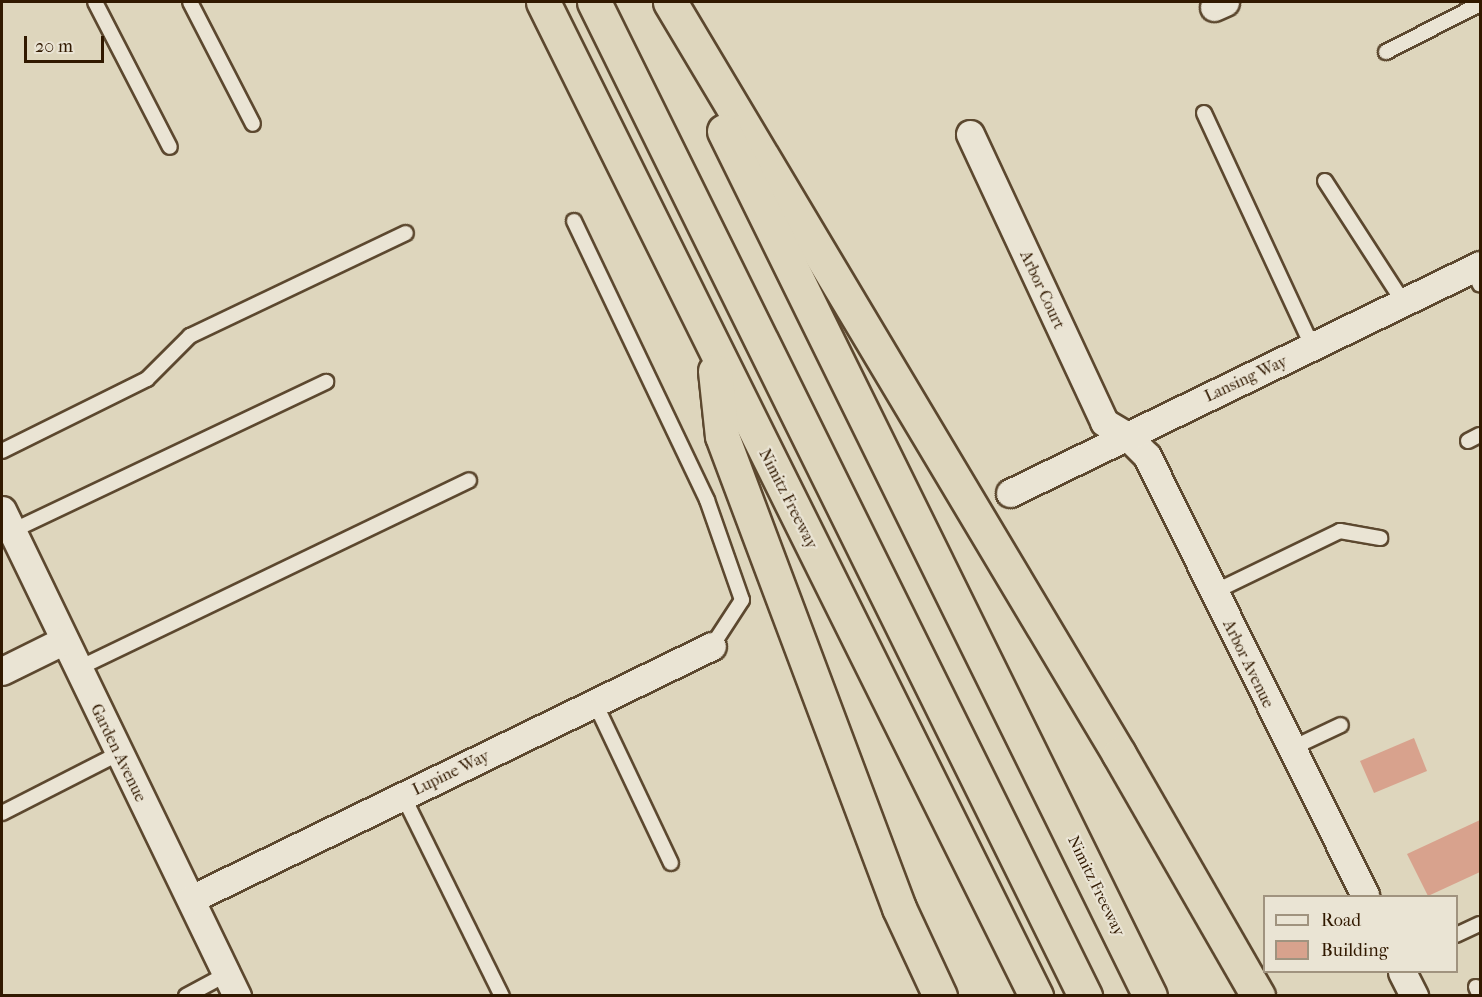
<!DOCTYPE html>
<style>
body{margin:0}
#map{position:relative;width:1482px;height:997px;overflow:hidden;background:#ded6bd;font-family:"IM FELL French Canon",serif}
div>[style]{position:absolute}
.building>*{inset:0;background:#d8a28d}
.roads{filter:drop-shadow(2px 0 #5c482f) drop-shadow(-2px 0 #5c482f) drop-shadow(0 2px #5c482f) drop-shadow(0 -2px #5c482f)}
.service>*{height:14px;margin:-7px;padding:0 7px;transform-origin:7px;border-radius:7px;background:#eae4d4}
.minor>*{height:27px;margin:-13.5px;padding:0 13.5px;transform-origin:13.5px;border-radius:13.5px;background:#eae4d4}
.motorway>*{height:33px;margin:-16.5px;padding:0 16.5px;transform-origin:16.5px;border-radius:16.5px;background:#ded6bd}
span{translate:-50% -50%;white-space:nowrap;text-align:center;line-height:1.15;-webkit-text-stroke:4.5px #eae4d4;paint-order:stroke}
.street-label{font-size:16px;color:#311900}
.frame{position:absolute;inset:0;border:3px solid #311900;pointer-events:none}
.legend{position:absolute;left:1263px;top:895px;width:195px;height:78px;box-sizing:border-box;background:#eae4d4;border:2px solid #a0937f;margin:0;padding:8px 10px;list-style:none;font-size:18px;color:#311900}
.legend li{display:flex;align-items:center;gap:12px;height:30px}
.legend b{width:30px;border:2px solid #a0937f}
.scale{position:absolute;left:24px;top:36px;width:80px;height:27px;box-sizing:border-box;border:3px solid #311900;border-top:0;padding-left:8px;font-size:18px;line-height:21px;white-space:nowrap;color:#311900;-webkit-text-stroke:4px #eae4d4;paint-order:stroke}
</style>
<div id="map">
<div class="building">
<div style="clip-path:polygon(1414px 738px,1427px 771px,1374px 793px,1360px 761px)"></div>
<div style="clip-path:polygon(1480px 820px,1480px 872px,1428px 896px,1407px 854px)"></div>
</div>
<div class="roads">
<div class="service">
<div style="left:95px;top:2px;width:163px;rotate:62.7deg"></div>
<div style="left:190px;top:2px;width:137px;rotate:62.7deg"></div>
<div style="left:1386px;top:52px;width:106px;rotate:-27.1deg"></div>
<div style="left:1204px;top:113px;width:259px;rotate:65.1deg"></div>
<div style="left:1325px;top:181px;width:145px;rotate:57.1deg"></div>
<div style="left:574px;top:221px;width:309px;rotate:64.5deg"></div>
<div style="left:707px;top:500px;width:106px;rotate:70.7deg"></div>
<div style="left:742px;top:600px;width:55px;rotate:123.1deg"></div>
<div style="left:1473px;top:269px;width:17px;rotate:66deg"></div>
<div style="left:1468px;top:441px;width:13px;rotate:-27deg"></div>
<div style="left:2px;top:451px;width:162px;rotate:-26.4deg"></div>
<div style="left:147px;top:379px;width:61px;rotate:-45deg"></div>
<div style="left:190px;top:336px;width:239px;rotate:-25.5deg"></div>
<div style="left:12px;top:531px;width:348px;rotate:-25.4deg"></div>
<div style="left:1214px;top:592px;width:140px;rotate:-25.8deg"></div>
<div style="left:1340px;top:531px;width:41px;rotate:9.9deg"></div>
<div style="left:77px;top:669px;width:435px;rotate:-25.7deg"></div>
<div style="left:595px;top:703px;width:177px;rotate:64.6deg"></div>
<div style="left:1290px;top:749px;width:56px;rotate:-25.2deg"></div>
<div style="left:403px;top:796px;width:223px;rotate:63.7deg"></div>
<div style="left:2px;top:813px;width:130px;rotate:-27deg"></div>
<div style="left:1456px;top:935px;width:26px;rotate:-25deg"></div>
<div style="left:1476px;top:987px;width:10px;rotate:66deg"></div>
<div style="left:186px;top:996px;width:47px;rotate:-28.2deg"></div>
</div>
<div class="minor">
<div style="left:1214px;top:7px;width:12px;rotate:-24deg"></div>
<div style="left:970px;top:134px;width:318px;rotate:65deg"></div>
<div style="left:1104px;top:422px;width:27px;rotate:31deg"></div>
<div style="left:1127px;top:436px;width:28px;rotate:45deg"></div>
<div style="left:1147px;top:456px;width:491px;rotate:63.6deg"></div>
<div style="left:1010px;top:493px;width:522px;rotate:-25.88deg"></div>
<div style="left:2px;top:510px;width:540px;rotate:64.19deg"></div>
<div style="left:2px;top:671px;width:68px;rotate:-26.2deg"></div>
<div style="left:191px;top:899px;width:579px;rotate:-25.9deg"></div>
<div style="left:1402px;top:972px;width:27px;rotate:63deg"></div>
</div>
<div class="motorway">
<div style="left:543px;top:2px;width:1110px;rotate:63.62deg"></div>
<div style="left:594px;top:2px;width:1109px;rotate:63.71deg"></div>
<div style="left:670px;top:2px;width:876px;rotate:59.16deg"></div>
<div style="left:1119px;top:754px;width:279px;rotate:60.1deg"></div>
<div style="left:724px;top:131px;width:964px;rotate:63.78deg"></div>
<div style="left:715px;top:371px;width:65px;rotate:83.9deg"></div>
<div style="left:722px;top:436px;width:504px;rotate:69.44deg"></div>
<div style="left:899px;top:908px;width:97px;rotate:65deg"></div>
</div>
</div>
<div class="street-label">
<span style="left:1042px;top:290px;rotate:65deg">Arbor Court</span>
<span style="left:1246px;top:379px;rotate:-25deg">Lansing Way</span>
<span style="left:788px;top:499px;rotate:63deg">Nimitz Freeway</span>
<span style="left:1248px;top:664px;rotate:64deg">Arbor Avenue</span>
<span style="left:118px;top:753px;rotate:64deg">Garden Avenue</span>
<span style="left:451px;top:773px;rotate:-26deg">Lupine Way</span>
<span style="left:1096px;top:886px;rotate:64deg">Nimitz Freeway</span>
</div>
<div class="frame"></div>
<ul class="legend">
<li><b style="height:8px;background:#eae4d4"></b>Road</li>
<li><b style="height:16px;background:#d8a28d"></b>Building</li>
</ul>
<div class="scale">20 m</div>
</div>
